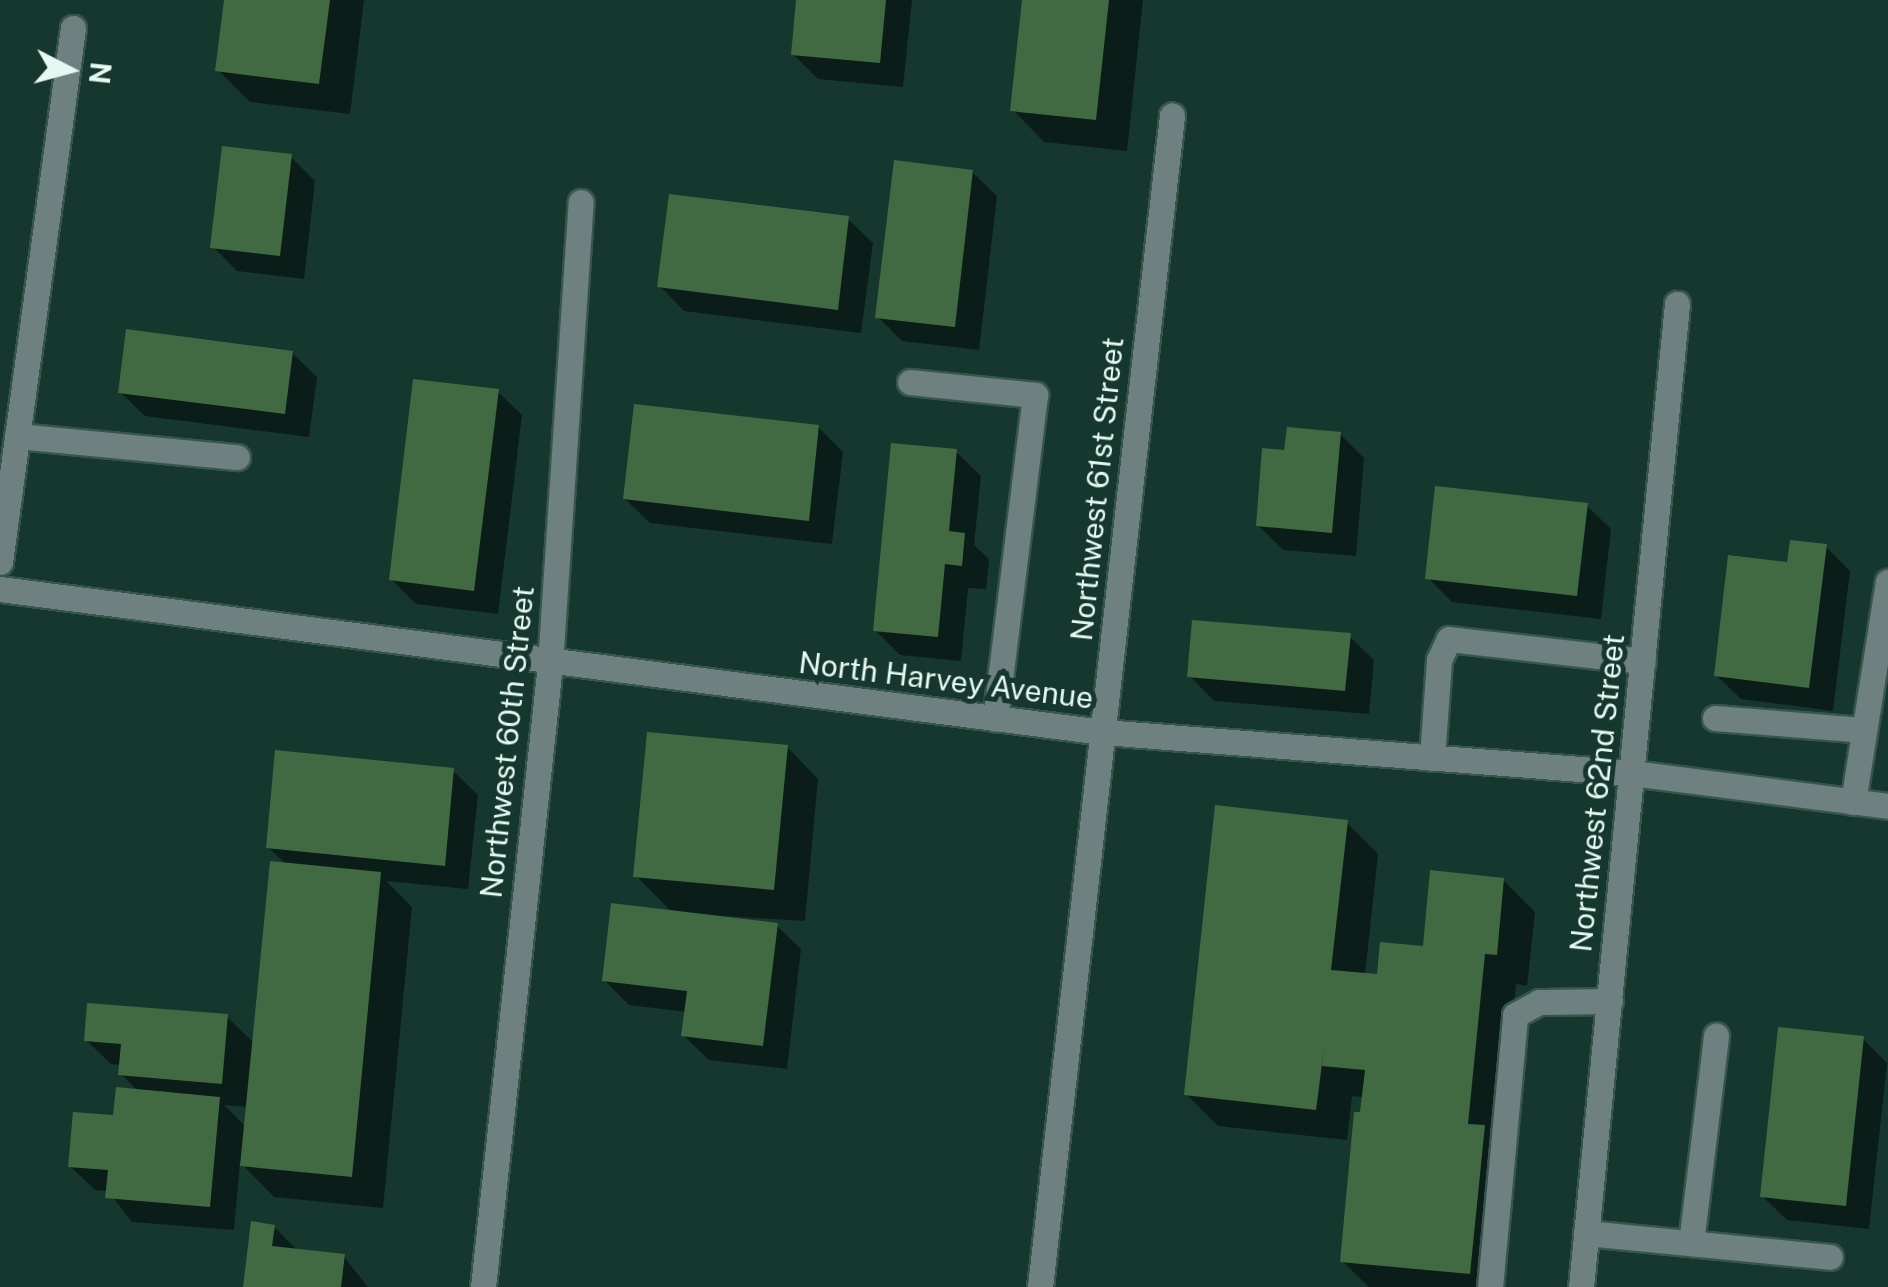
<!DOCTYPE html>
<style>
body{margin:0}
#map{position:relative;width:1888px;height:1287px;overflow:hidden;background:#15372e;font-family:"Public Sans",sans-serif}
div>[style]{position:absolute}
.shadow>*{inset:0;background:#0007}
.building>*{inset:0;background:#416a43}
.roads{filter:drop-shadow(2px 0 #36564d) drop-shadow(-2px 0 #36564d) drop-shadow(0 2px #36564d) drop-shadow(0 -2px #36564d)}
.minor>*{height:25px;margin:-12.5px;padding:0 12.5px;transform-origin:12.5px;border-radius:12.5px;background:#6f8081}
span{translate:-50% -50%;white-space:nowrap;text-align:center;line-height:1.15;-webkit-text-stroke:10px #15372e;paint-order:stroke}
.street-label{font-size:30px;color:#e5f8f2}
.north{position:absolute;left:20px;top:20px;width:100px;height:100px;-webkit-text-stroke:8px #15372e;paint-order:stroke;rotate:96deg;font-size:28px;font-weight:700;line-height:40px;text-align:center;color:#e5f8f2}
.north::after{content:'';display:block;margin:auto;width:35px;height:45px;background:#e5f8f2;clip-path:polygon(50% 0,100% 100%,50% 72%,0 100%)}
</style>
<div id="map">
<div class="shadow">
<div style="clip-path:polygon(226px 0,364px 0,350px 114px,250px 102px,218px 70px)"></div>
<div style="clip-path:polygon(799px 0,912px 0,903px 87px,818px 79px,793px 54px)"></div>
<div style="clip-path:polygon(1024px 0,1143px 0,1127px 151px,1044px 142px,1013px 110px)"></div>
<div style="clip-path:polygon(291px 157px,315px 181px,304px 279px,237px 271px,213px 247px)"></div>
<div style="clip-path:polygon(972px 172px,997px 196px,979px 350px,902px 341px,878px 317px)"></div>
<div style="clip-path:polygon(848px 219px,873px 243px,861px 333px,684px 311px,660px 286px)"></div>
<div style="clip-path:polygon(292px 353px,317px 377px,309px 437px,145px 416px,120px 392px)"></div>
<div style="clip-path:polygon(497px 391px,522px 415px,498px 614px,416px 604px,391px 579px)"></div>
<div style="clip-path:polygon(818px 427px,843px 452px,832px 544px,650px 523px,625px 499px)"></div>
<div style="clip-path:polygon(1340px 434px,1364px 458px,1356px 556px,1283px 550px,1258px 525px,1287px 453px)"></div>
<div style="clip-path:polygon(956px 452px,981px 476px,974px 545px,989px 559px,986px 589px,968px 588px,961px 661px,900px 655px,875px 630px)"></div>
<div style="clip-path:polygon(1586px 505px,1611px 529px,1601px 619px,1452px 602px,1428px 578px)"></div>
<div style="clip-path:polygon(1826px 547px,1850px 571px,1833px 711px,1741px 699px,1716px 675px,1789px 565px)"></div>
<div style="clip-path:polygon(1349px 636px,1374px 660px,1369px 714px,1214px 701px,1190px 676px)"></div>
<div style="clip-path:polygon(787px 747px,818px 779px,805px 921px,674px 913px,776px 925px,801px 949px,787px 1069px,709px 1060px,684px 1036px,687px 1012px,629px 1005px,605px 981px,673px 913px,636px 876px)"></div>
<div style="clip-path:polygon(evenodd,453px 771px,478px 795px,468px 889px,386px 881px,412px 907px,383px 1208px,274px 1197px,240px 1162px,234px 1230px,132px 1222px,108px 1191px,95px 1190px,70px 1166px,139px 1092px,121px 1074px,122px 1065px,111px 1064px,86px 1040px,227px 1017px,255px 1044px,287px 865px,268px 847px,453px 771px,224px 1105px,248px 1107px,246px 1127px,224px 1105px)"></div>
<div style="clip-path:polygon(1346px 822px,1378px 854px,1365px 975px,1379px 977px,1425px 949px,1503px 880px,1535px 912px,1527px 986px,1516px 984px,1500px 1144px,1516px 1160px,1503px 1287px,1369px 1287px,1342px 1261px,1364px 1097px,1352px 1096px,1347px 1140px,1218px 1126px,1186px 1094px)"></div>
<div style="clip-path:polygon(1863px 1039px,1887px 1063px,1869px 1229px,1787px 1220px,1762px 1196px)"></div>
<div style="clip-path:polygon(274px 1227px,298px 1251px,344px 1257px,368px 1287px,246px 1287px)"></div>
</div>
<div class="building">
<div style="clip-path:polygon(224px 0,330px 0,319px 84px,215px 71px)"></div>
<div style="clip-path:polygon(796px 0,886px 0,880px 63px,791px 55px)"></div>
<div style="clip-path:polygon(1022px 0,1109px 0,1096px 120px,1010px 111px)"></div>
<div style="clip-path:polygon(222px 146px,292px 154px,280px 256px,210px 248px)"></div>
<div style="clip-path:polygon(894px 160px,973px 170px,955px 327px,875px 318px)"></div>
<div style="clip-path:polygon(669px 194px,849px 216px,838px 310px,657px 287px)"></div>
<div style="clip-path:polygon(126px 329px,293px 351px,285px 414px,118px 393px)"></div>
<div style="clip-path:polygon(413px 379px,499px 389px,474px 591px,389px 580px)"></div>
<div style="clip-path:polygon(634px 404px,819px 425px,809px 521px,623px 499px)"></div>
<div style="clip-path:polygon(1287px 427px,1341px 432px,1332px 533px,1256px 526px,1262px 448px,1284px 450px)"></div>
<div style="clip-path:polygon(891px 443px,957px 449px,949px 531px,965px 533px,962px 566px,945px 564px,938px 637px,873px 631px)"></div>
<div style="clip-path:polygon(1435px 486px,1588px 503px,1577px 596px,1425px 579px)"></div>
<div style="clip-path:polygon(1790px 540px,1827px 544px,1809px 688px,1714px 676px,1728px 555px,1787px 562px)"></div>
<div style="clip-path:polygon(1192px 620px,1351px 633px,1345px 691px,1187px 677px)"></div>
<div style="clip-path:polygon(647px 732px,788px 745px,774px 890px,633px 877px)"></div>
<div style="clip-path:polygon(275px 750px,454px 768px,445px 866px,266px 848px)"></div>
<div style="clip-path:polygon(1215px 805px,1348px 820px,1331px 970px,1377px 974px,1380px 942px,1423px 946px,1430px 870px,1504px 878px,1497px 955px,1485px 954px,1468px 1124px,1485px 1125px,1470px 1274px,1340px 1262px,1354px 1112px,1360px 1112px,1365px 1070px,1322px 1066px,1325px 1041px,1316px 1110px,1184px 1095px)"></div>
<div style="clip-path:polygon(270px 861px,381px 872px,352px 1177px,240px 1166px)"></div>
<div style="clip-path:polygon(611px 903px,778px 923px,763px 1046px,681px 1036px,687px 991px,602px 981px)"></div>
<div style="clip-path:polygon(87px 1003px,228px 1014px,222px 1084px,118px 1075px,121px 1044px,84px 1041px)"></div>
<div style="clip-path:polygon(1778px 1027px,1864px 1036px,1846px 1206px,1760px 1197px)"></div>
<div style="clip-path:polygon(116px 1087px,220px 1097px,210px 1207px,105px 1198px,108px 1170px,68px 1167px,73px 1112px,113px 1115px)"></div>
<div style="clip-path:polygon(251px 1221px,275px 1225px,272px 1246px,345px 1254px,341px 1287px,243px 1287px)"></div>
</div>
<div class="roads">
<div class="minor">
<div style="left:910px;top:382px;width:126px;rotate:5.9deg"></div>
<div style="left:1035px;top:395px;width:326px;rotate:97deg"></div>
<div style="left:17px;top:436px;width:221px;rotate:5.5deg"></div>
<div style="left:0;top:562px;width:539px;rotate:-82.22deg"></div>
<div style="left:0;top:589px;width:1112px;rotate:7.39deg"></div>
<div style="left:1103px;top:732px;width:531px;rotate:4.43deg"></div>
<div style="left:1632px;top:773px;width:258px;rotate:7.3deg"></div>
<div style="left:1715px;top:718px;width:148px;rotate:4.6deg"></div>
<div style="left:1432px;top:758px;width:98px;rotate:-85.9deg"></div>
<div style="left:1439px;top:660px;width:23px;rotate:-65deg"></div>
<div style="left:1449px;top:639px;width:195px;rotate:6.5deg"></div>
<div style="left:1853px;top:802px;width:223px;rotate:-81deg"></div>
<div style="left:1586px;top:1233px;width:245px;rotate:5.6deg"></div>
<div style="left:1691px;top:1243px;width:209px;rotate:-83.1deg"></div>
<div style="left:483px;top:1287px;width:627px;rotate:-83.86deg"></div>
<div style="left:550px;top:664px;width:463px;rotate:-86.2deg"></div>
<div style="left:1040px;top:1287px;width:1179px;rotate:-83.57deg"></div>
<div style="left:1490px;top:1287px;width:273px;rotate:-84.7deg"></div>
<div style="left:1515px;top:1015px;width:27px;rotate:-28deg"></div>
<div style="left:1539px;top:1002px;width:71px;rotate:-0.8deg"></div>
<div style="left:1581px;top:1287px;width:988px;rotate:-84.42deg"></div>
</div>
</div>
<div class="street-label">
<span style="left:1097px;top:489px;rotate:-84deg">Northwest 61st Street</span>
<span style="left:946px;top:680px;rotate:7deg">North Harvey Avenue</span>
<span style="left:507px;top:742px;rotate:-84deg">Northwest 60th Street</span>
<span style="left:1597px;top:793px;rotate:-84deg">Northwest 62nd Street</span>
</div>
<div class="north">N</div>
</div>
